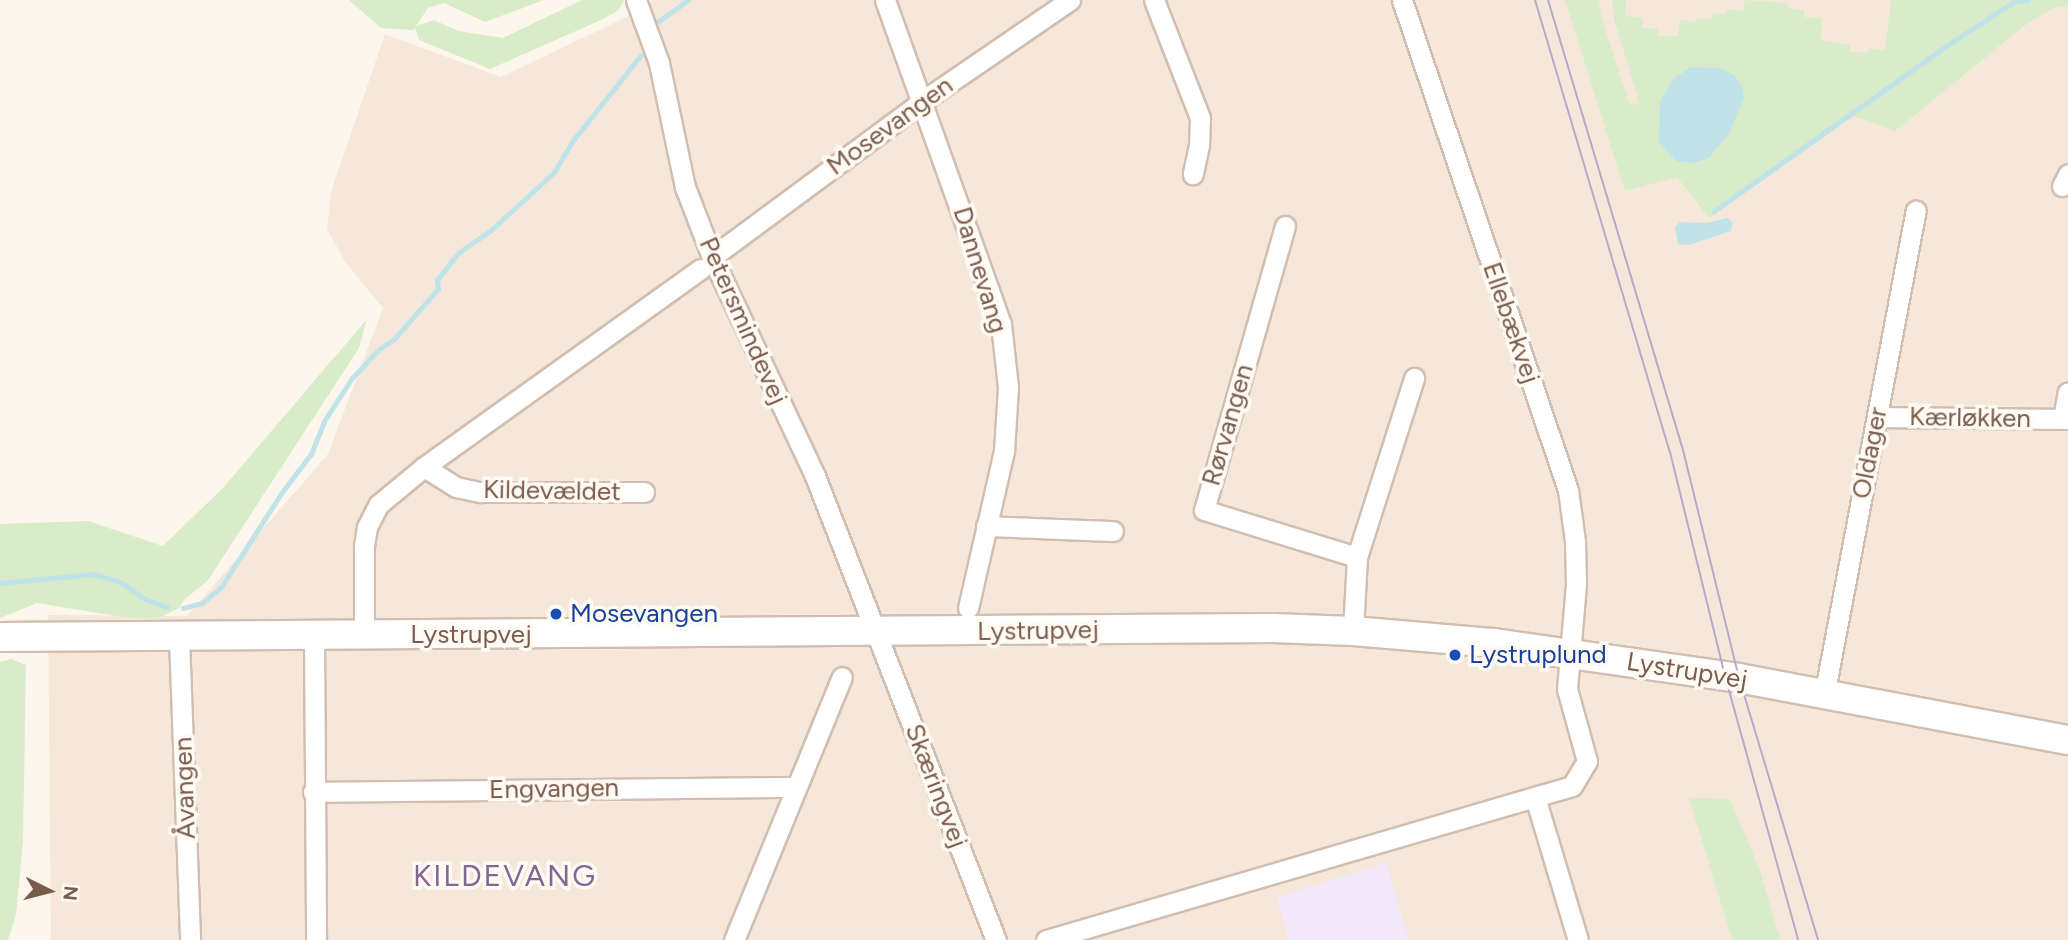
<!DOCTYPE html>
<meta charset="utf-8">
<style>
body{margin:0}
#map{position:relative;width:2068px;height:940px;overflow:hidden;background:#fdf6ec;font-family:Figtree,sans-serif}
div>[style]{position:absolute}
.residential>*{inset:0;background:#f5e8da}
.education>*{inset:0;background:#f3e8fa}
.green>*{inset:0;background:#d8ecc9}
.water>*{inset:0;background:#bfe3e8}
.stream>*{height:5px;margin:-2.5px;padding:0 2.5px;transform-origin:2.5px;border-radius:2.5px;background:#bfe3e8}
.roads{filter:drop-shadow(2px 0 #d1beb0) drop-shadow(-2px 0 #d1beb0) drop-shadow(0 2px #d1beb0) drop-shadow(0 -2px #d1beb0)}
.street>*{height:19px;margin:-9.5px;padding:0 9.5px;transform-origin:9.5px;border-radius:9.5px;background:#fff}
.secondary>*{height:28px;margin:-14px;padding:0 14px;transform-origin:14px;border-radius:14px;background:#fff}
.tram>*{height:2px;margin:-1px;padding:0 1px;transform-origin:1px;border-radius:1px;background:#b9a8c9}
.dots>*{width:19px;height:19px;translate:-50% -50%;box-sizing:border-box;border:4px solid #fffaf3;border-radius:50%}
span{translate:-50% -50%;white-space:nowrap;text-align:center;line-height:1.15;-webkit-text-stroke:7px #fffaf3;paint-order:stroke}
.street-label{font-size:26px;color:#7a5c4d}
.transit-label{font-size:26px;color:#164399}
.left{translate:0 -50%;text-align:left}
.quarter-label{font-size:30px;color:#846695;letter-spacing:2px}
.north{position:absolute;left:14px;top:856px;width:70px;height:70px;-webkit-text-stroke:5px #fffaf3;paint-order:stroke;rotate:96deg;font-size:19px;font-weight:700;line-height:28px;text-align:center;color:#7a5c4d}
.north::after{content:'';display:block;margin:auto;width:24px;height:32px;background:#7a5c4d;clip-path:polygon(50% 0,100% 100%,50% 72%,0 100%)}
</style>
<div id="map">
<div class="residential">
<div style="clip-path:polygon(653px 0,2068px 0,2068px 940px,51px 940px,48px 615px,187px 616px,328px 454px,383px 308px,345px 262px,327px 228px,331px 192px,385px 34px,501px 77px,637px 12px)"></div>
</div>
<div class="education">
<div style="clip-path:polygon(1386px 863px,1409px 940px,1289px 940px,1277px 897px)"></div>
</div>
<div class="green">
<div style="clip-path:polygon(349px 0,544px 0,485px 22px,444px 3px,428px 8px,416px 26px,434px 20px,458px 31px,503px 38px,582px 0,624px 0,619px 10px,601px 20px,490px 69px,419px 40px,415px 28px,413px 30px,381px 28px)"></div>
<div style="clip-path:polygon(1565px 0,1599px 0,1601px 16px,1629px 103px,1640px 105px,1614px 19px,1612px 0,1626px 0,1625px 16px,1642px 18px,1642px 28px,1658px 29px,1659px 36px,1678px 36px,1680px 20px,1695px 22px,1696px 18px,1711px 19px,1712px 13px,1726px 14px,1727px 9px,1743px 11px,1745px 0,1788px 3px,1788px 8px,1804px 10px,1804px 17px,1822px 18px,1821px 40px,1850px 45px,1850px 52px,1868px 53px,1869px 48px,1885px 50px,1891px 0,2068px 0,2068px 6px,2053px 8px,2024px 26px,1895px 131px,1854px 116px,1709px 218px,1677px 177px,1625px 191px)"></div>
<div style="clip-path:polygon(367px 319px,359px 348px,208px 580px,184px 600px,179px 608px,159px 618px,129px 618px,37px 603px,0 618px,0 524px,88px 521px,163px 546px,223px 488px)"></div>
<div style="clip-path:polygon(11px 659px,26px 665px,23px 841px,16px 915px,8px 940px,0 940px,0 662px)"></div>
<div style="clip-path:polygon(1689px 798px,1730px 799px,1760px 871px,1780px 940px,1732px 940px)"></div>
</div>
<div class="water">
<div style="clip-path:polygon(1691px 67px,1719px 68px,1734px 75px,1742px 86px,1744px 98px,1729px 133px,1709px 158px,1694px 163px,1676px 161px,1659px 143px,1660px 101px,1673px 79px)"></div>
<div style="clip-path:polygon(1728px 218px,1733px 223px,1731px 231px,1688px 245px,1678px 244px,1675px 227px,1680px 222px,1707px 223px)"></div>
</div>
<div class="stream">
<div style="left:659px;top:21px;width:36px;rotate:-36deg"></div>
<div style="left:1714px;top:211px;width:292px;rotate:-35.4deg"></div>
<div style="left:1952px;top:42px;width:75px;rotate:-33.1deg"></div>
<div style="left:2015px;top:1px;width:13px;rotate:-4deg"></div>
<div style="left:0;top:583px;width:94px;rotate:-5.5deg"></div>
<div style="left:94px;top:574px;width:28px;rotate:17deg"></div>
<div style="left:121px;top:582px;width:27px;rotate:36deg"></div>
<div style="left:143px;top:598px;width:26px;rotate:21deg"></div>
<div style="left:183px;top:608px;width:20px;rotate:-15deg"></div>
<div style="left:202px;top:603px;width:25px;rotate:-40deg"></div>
<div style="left:221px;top:587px;width:113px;rotate:-57.3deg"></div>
<div style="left:282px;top:492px;width:48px;rotate:-52.7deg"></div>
<div style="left:311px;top:454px;width:35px;rotate:-68deg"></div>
<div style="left:324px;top:421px;width:51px;rotate:-56.9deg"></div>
<div style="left:352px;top:378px;width:38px;rotate:-47deg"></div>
<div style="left:378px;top:350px;width:19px;rotate:-35deg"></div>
<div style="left:394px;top:339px;width:67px;rotate:-48.7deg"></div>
<div style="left:438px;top:289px;width:9px;rotate:-96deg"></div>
<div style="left:437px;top:280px;width:34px;rotate:-52deg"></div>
<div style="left:458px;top:253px;width:40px;rotate:-34.9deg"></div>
<div style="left:491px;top:230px;width:86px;rotate:-42.6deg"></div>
<div style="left:554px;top:172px;width:39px;rotate:-59deg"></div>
<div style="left:574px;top:139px;width:107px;rotate:-51.4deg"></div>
</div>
<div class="roads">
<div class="street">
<div style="left:636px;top:0;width:67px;rotate:69.9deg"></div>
<div style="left:659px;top:63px;width:127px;rotate:78.2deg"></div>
<div style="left:685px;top:187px;width:75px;rotate:68.9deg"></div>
<div style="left:712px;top:257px;width:242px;rotate:64.8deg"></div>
<div style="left:815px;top:476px;width:498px;rotate:68.7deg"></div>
<div style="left:885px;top:0;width:344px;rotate:70.3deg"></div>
<div style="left:1001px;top:324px;width:63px;rotate:83.7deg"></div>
<div style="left:1008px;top:387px;width:64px;rotate:93.6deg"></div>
<div style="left:1004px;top:451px;width:161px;rotate:102.9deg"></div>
<div style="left:1154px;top:0;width:127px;rotate:68.7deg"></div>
<div style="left:1200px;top:118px;width:27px;rotate:92deg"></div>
<div style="left:1199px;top:145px;width:30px;rotate:102deg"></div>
<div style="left:2062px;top:186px;width:13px;rotate:-63deg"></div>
<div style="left:1285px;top:226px;width:295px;rotate:105.9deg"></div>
<div style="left:1204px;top:510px;width:160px;rotate:17.1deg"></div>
<div style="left:712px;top:257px;width:264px;rotate:-36.5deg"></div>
<div style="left:924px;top:100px;width:177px;rotate:-34.4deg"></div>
<div style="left:1877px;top:417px;width:191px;rotate:0.6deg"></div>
<div style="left:2063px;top:419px;width:27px;rotate:-80deg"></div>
<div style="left:424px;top:467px;width:38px;rotate:32deg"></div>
<div style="left:456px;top:487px;width:25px;rotate:12deg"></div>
<div style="left:480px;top:492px;width:164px"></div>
<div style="left:986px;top:526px;width:127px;rotate:2.3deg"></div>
<div style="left:1353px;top:631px;width:74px;rotate:-86.9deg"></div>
<div style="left:1357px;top:557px;width:188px;rotate:-72.3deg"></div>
<div style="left:364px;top:635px;width:89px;rotate:-90deg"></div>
<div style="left:364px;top:546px;width:19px;rotate:-81deg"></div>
<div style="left:367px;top:527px;width:25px;rotate:-63deg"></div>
<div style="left:378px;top:505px;width:60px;rotate:-39.6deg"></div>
<div style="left:424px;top:467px;width:340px;rotate:-35.6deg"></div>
<div style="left:314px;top:636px;width:304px;rotate:89.6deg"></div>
<div style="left:179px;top:637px;width:303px;rotate:87.9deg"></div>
<div style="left:1824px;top:696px;width:494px;rotate:-79.3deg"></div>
<div style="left:313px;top:792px;width:482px;rotate:-0.6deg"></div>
<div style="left:1535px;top:797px;width:149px;rotate:73.3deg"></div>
<div style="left:734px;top:940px;width:284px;rotate:-67.7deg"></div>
<div style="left:1046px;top:940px;width:548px;rotate:-16.32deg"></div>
<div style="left:1572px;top:786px;width:29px;rotate:-59deg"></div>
<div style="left:1587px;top:761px;width:75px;rotate:-105.5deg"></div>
<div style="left:1567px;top:689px;width:105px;rotate:-85.1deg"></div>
<div style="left:1576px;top:584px;width:43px;rotate:-91.3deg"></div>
<div style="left:1575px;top:541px;width:51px;rotate:-97.8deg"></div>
<div style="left:1568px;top:490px;width:517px;rotate:-108.72deg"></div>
</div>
<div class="secondary">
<div style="left:0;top:637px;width:1273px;rotate:-0.41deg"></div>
<div style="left:1273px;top:628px;width:80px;rotate:2.1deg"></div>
<div style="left:1353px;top:631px;width:142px;rotate:4.9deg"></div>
<div style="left:1494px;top:643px;width:247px;rotate:8.1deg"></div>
<div style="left:1739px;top:678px;width:335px;rotate:10.7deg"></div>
</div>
</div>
<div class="tram">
<div style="left:1535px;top:0;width:472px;rotate:73.4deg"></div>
<div style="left:1670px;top:452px;width:231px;rotate:76.2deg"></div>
<div style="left:1725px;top:676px;width:274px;rotate:74.5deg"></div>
<div style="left:1548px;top:0;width:470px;rotate:73.3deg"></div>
<div style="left:1683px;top:450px;width:235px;rotate:76.2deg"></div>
<div style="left:1739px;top:678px;width:274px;rotate:73.2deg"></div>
</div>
<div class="dots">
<div style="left:556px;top:614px;background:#1a4fb4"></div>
<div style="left:1455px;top:655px;background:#1a4fb4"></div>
</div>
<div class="street-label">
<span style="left:890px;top:126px;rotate:-36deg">Mosevangen</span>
<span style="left:980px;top:270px;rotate:73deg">Dannevang</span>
<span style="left:743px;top:321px;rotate:66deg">Petersmindevej</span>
<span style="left:1511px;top:323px;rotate:71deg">Ellebækvej</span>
<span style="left:1970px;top:418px;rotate:1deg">Kærløkken</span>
<span style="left:1228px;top:425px;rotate:-74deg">Rørvangen</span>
<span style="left:1870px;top:453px;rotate:-79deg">Oldager</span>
<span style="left:552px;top:491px;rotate:1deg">Kildevældet</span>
<span style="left:1038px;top:631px;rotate:-1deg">Lystrupvej</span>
<span style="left:471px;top:635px">Lystrupvej</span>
<span style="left:1687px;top:671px;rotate:9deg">Lystrupvej</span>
<span style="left:936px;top:786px;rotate:69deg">Skæringvej</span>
<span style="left:185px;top:788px;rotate:-92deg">Åvangen</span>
<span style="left:554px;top:789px;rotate:-1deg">Engvangen</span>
</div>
<div class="transit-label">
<span class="left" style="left:570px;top:614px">Mosevangen</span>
<span class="left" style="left:1469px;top:655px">Lystruplund</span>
</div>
<div class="quarter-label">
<span style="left:505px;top:876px">KILDEVANG</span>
</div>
<div class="north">N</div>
</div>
